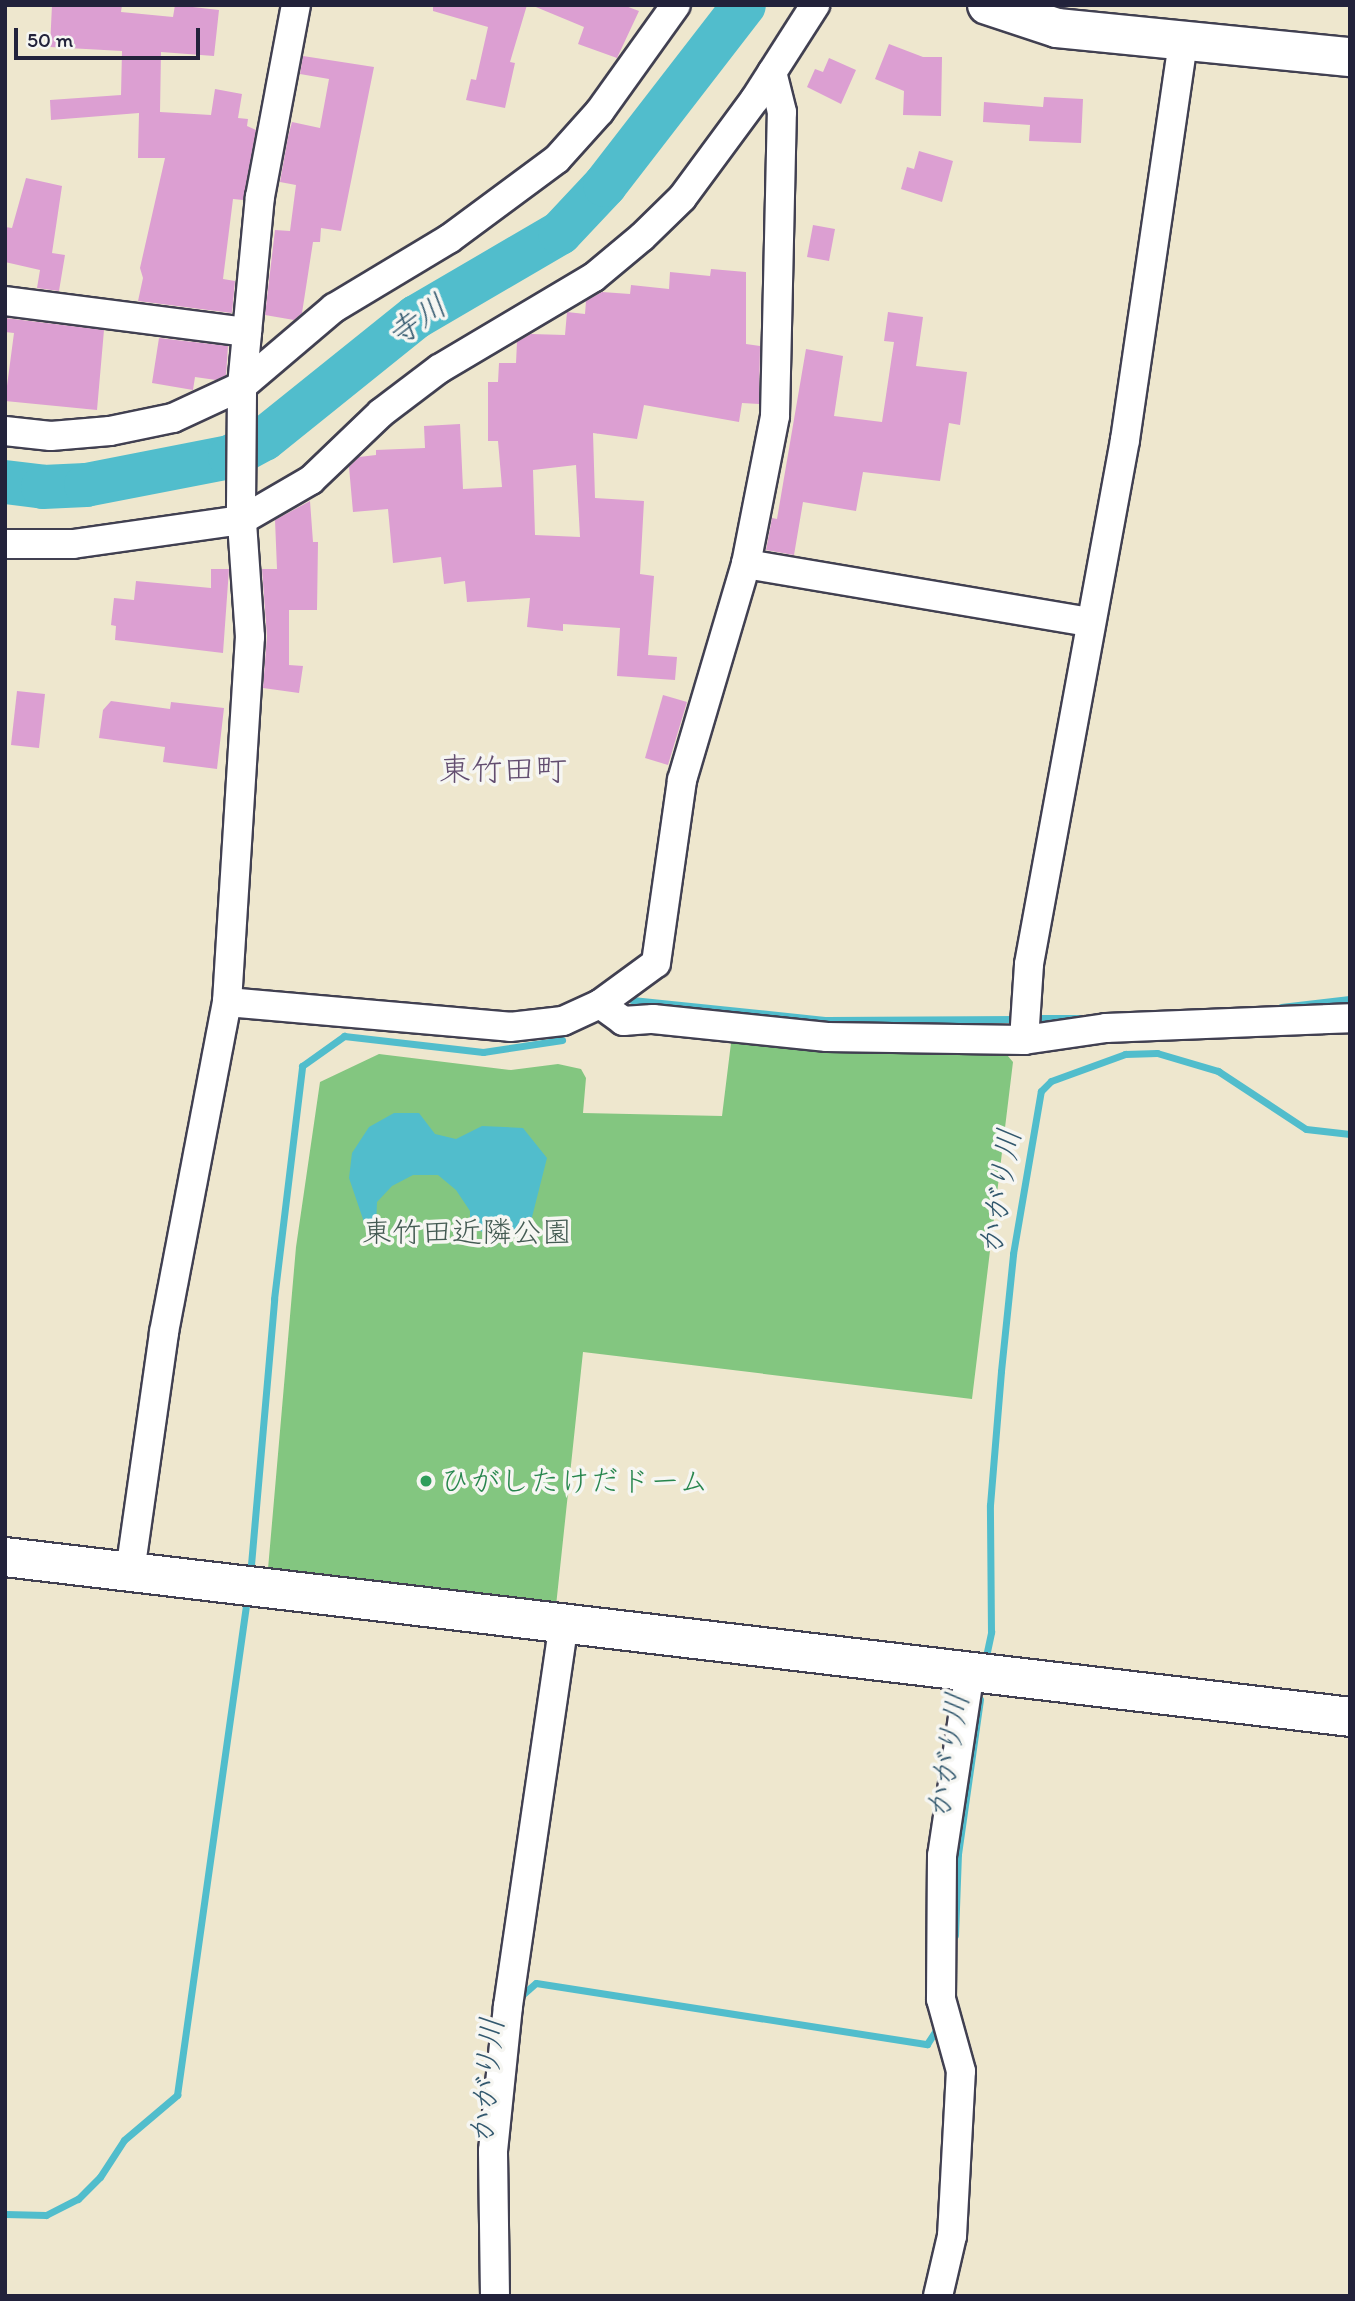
<!DOCTYPE html>
<meta charset="utf-8">
<style>
body{margin:0}
#map{position:relative;width:1355px;height:2301px;overflow:hidden;background:#eee7ce;font-family:Itim,"Klee One",sans-serif}
div>[style]{position:absolute}
.green>*{inset:0;background:#83c680}
.water>*{inset:0;background:#51bdcc}
.stream>*{height:7px;margin:-3.5px;padding:0 3.5px;transform-origin:3.5px;border-radius:3.5px;background:#51bdcc}
.river>*{height:44px;margin:-22px;padding:0 22px;transform-origin:22px;border-radius:22px;background:#51bdcc}
.building>*{inset:0;background:#dc9fd2}
.roads{filter:drop-shadow(2px 0 #414051) drop-shadow(-2px 0 #414051) drop-shadow(0 2px #414051) drop-shadow(0 -2px #414051)}
.street>*{height:28px;margin:-14px;padding:0 14px;transform-origin:14px;border-radius:14px;background:#fff}
.secondary>*{height:38px;margin:-19px;padding:0 19px;transform-origin:19px;border-radius:19px;background:#fff}
.dots>*{width:19px;height:19px;translate:-50% -50%;box-sizing:border-box;border:4px solid #f6f6f2;border-radius:50%}
span{translate:-50% -50%;white-space:nowrap;text-align:center;line-height:1.15;-webkit-text-stroke:7px #f6f6f2;paint-order:stroke}
.park-label{font-size:30px;color:#445b53}
.leisure-label{font-size:30px;color:#27864d}
.left{translate:0 -50%;text-align:left}
.water-label{font-size:32px;color:#32586e;font-style:italic}
.neighbourhood-label{font-size:32px;color:#634e70}
.frame{position:absolute;inset:0;border:7px solid #22223b;pointer-events:none}
.scale{position:absolute;left:14px;top:28px;width:186px;height:32px;box-sizing:border-box;border:4px solid #22223b;border-top:0;padding-left:9px;font-size:21px;line-height:24px;white-space:nowrap;color:#22223b;-webkit-text-stroke:5px #f6f6f2;paint-order:stroke}
</style>
<div id="map">
<div class="green">
<div style="clip-path:polygon(732px 1035px,1002px 1049px,1013px 1062px,972px 1399px,583px 1352px,556px 1606px,268px 1569px,296px 1247px,320px 1082px,379px 1054px,511px 1070px,558px 1064px,581px 1069px,586px 1078px,583px 1113px,722px 1116px)"></div>
</div>
<div class="water">
<div style="clip-path:polygon(394px 1113px,419px 1113px,435px 1134px,456px 1139px,482px 1126px,523px 1128px,547px 1158px,529px 1229px,507px 1235px,484px 1233px,470px 1225px,470px 1211px,456px 1190px,438px 1175px,413px 1175px,392px 1186px,377px 1202px,376px 1227px,366px 1228px,349px 1178px,352px 1153px,369px 1127px)"></div>
</div>
<div class="stream">
<div style="left:632px;top:1000px;width:196px;rotate:5.9deg"></div>
<div style="left:827px;top:1020px;width:191px;rotate:-0.3deg"></div>
<div style="left:1281px;top:1007px;width:69px;rotate:-6.6deg"></div>
<div style="left:1030px;top:1018px;width:54px"></div>
<div style="left:250px;top:1576px;width:278px;rotate:-85deg"></div>
<div style="left:274px;top:1299px;width:235px;rotate:-83.1deg"></div>
<div style="left:302px;top:1066px;width:52px;rotate:-35.5deg"></div>
<div style="left:344px;top:1036px;width:140px;rotate:6.6deg"></div>
<div style="left:483px;top:1052px;width:80px;rotate:-8.6deg"></div>
<div style="left:985px;top:1661px;width:30px;rotate:-78deg"></div>
<div style="left:991px;top:1632px;width:127px;rotate:-90.5deg"></div>
<div style="left:990px;top:1505px;width:134px;rotate:-85.3deg"></div>
<div style="left:1001px;top:1371px;width:118px;rotate:-84.1deg"></div>
<div style="left:1013px;top:1254px;width:165px;rotate:-80.3deg"></div>
<div style="left:1041px;top:1091px;width:14px;rotate:-45deg"></div>
<div style="left:1051px;top:1081px;width:79px;rotate:-20deg"></div>
<div style="left:1125px;top:1054px;width:32px;rotate:-2deg"></div>
<div style="left:1157px;top:1053px;width:64px;rotate:16.4deg"></div>
<div style="left:1218px;top:1071px;width:105px;rotate:33.4deg"></div>
<div style="left:1306px;top:1129px;width:44px;rotate:6.5deg"></div>
<div style="left:955px;top:1935px;width:81px;rotate:-87.9deg"></div>
<div style="left:958px;top:1854px;width:156px;rotate:-81.9deg"></div>
<div style="left:522px;top:1995px;width:18px;rotate:-41deg"></div>
<div style="left:536px;top:1983px;width:396px;rotate:8.9deg"></div>
<div style="left:927px;top:2044px;width:24px;rotate:-57deg"></div>
<div style="left:5px;top:2214px;width:41px;rotate:1.4deg"></div>
<div style="left:46px;top:2215px;width:36px;rotate:-27deg"></div>
<div style="left:78px;top:2199px;width:31px;rotate:-45deg"></div>
<div style="left:100px;top:2177px;width:44px;rotate:-57deg"></div>
<div style="left:124px;top:2140px;width:70px;rotate:-40.3deg"></div>
<div style="left:177px;top:2095px;width:502px;rotate:-81.98deg"></div>
</div>
<div class="river">
<div style="left:5px;top:482px;width:38px;rotate:7deg"></div>
<div style="left:43px;top:487px;width:43px;rotate:-2.7deg"></div>
<div style="left:86px;top:485px;width:147px;rotate:-11deg"></div>
<div style="left:230px;top:457px;width:38px;rotate:-28deg"></div>
<div style="left:264px;top:439px;width:195px;rotate:-38.8deg"></div>
<div style="left:416px;top:317px;width:167px;rotate:-30.3deg"></div>
<div style="left:560px;top:233px;width:66px;rotate:-46.8deg"></div>
<div style="left:605px;top:185px;width:227px;rotate:-52.3deg"></div>
</div>
<div class="building">
<div style="clip-path:polygon(52px 5px,122px 5px,121px 12px,173px 17px,175px 5px,219px 10px,214px 56px,161px 52px,160px 112px,211px 115px,215px 89px,242px 94px,238px 118px,248px 119px,247px 126px,256px 130px,243px 200px,233px 199px,223px 279px,235px 281px,232px 313px,138px 301px,143px 278px,140px 268px,165px 158px,138px 158px,139px 113px,51px 120px,50px 100px,121px 95px,122px 51px,50px 47px)"></div>
<div style="clip-path:polygon(433px 5px,527px 5px,510px 62px,515px 63px,505px 108px,466px 100px,471px 79px,476px 80px,488px 27px,433px 11px)"></div>
<div style="clip-path:polygon(531px 5px,623px 5px,639px 11px,617px 58px,578px 44px,584px 27px)"></div>
<div style="clip-path:polygon(889px 44px,923px 57px,942px 57px,941px 116px,903px 115px,904px 91px,875px 79px)"></div>
<div style="clip-path:polygon(303px 56px,374px 67px,341px 231px,321px 228px,320px 242px,313px 242px,302px 313px,294px 320px,265px 315px,275px 230px,290px 231px,296px 185px,280px 182px,288px 137px,292px 122px,320px 128px,329px 79px,300px 74px)"></div>
<div style="clip-path:polygon(829px 58px,856px 70px,841px 104px,807px 87px,815px 69px,823px 72px)"></div>
<div style="clip-path:polygon(1044px 97px,1083px 99px,1081px 143px,1029px 141px,1030px 125px,983px 122px,984px 102px,1043px 107px)"></div>
<div style="clip-path:polygon(919px 151px,953px 161px,942px 202px,901px 189px,907px 167px,914px 169px)"></div>
<div style="clip-path:polygon(26px 178px,62px 186px,52px 253px,65px 255px,59px 291px,37px 288px,40px 270px,5px 262px,5px 227px,12px 228px)"></div>
<div style="clip-path:polygon(813px 225px,835px 229px,829px 261px,807px 257px)"></div>
<div style="clip-path:polygon(evenodd,711px 269px,746px 272px,746px 344px,760px 346px,759px 404px,742px 403px,739px 422px,644px 405px,637px 439px,593px 433px,595px 498px,644px 501px,640px 574px,654px 576px,648px 655px,677px 657px,675px 680px,617px 676px,620px 628px,563px 624px,563px 631px,527px 627px,530px 598px,467px 602px,465px 581px,444px 584px,441px 557px,393px 563px,388px 509px,353px 512px,349px 467px,359px 457px,376px 455px,376px 450px,425px 448px,424px 426px,460px 424px,463px 489px,502px 487px,498px 441px,488px 441px,488px 382px,498px 382px,499px 363px,516px 363px,517px 342px,531px 334px,565px 335px,567px 312px,585px 314px,586px 301px,602px 292px,630px 294px,631px 285px,669px 289px,670px 272px,710px 276px,711px 269px,576px 465px,580px 537px,535px 535px,533px 470px,576px 465px)"></div>
<div style="clip-path:polygon(888px 312px,923px 317px,916px 366px,967px 372px,960px 425px,949px 423px,940px 481px,863px 472px,856px 511px,803px 502px,794px 555px,766px 550px,772px 518px,777px 519px,806px 349px,843px 356px,834px 416px,882px 422px,894px 342px,884px 341px)"></div>
<div style="clip-path:polygon(5px 318px,104px 330px,97px 410px,5px 401px,14px 333px,5px 332px)"></div>
<div style="clip-path:polygon(159px 338px,228px 346px,226px 375px,216px 380px,195px 377px,193px 390px,152px 383px)"></div>
<div style="clip-path:polygon(310px 501px,313px 542px,318px 542px,317px 610px,289px 610px,289px 665px,303px 666px,299px 693px,263px 688px,267px 636px,262px 569px,277px 569px,275px 520px)"></div>
<div style="clip-path:polygon(211px 569px,229px 569px,223px 653px,115px 640px,116px 626px,111px 625px,114px 598px,134px 600px,136px 581px,211px 588px)"></div>
<div style="clip-path:polygon(17px 691px,45px 694px,39px 748px,11px 745px)"></div>
<div style="clip-path:polygon(663px 695px,687px 702px,668px 765px,645px 758px)"></div>
<div style="clip-path:polygon(111px 701px,170px 709px,171px 702px,224px 708px,217px 769px,163px 762px,165px 747px,99px 738px,103px 710px)"></div>
</div>
<div class="roads">
<div class="street">
<div style="left:5px;top:301px;width:244px;rotate:7.3deg"></div>
<div style="left:5px;top:431px;width:46px;rotate:6.2deg"></div>
<div style="left:51px;top:436px;width:59px;rotate:-4.8deg"></div>
<div style="left:110px;top:431px;width:64px;rotate:-11.7deg"></div>
<div style="left:173px;top:418px;width:76px;rotate:-24.9deg"></div>
<div style="left:242px;top:386px;width:121px;rotate:-40.3deg"></div>
<div style="left:334px;top:308px;width:134px;rotate:-31deg"></div>
<div style="left:449px;top:239px;width:134px;rotate:-36.5deg"></div>
<div style="left:557px;top:159px;width:64px;rotate:-48.1deg"></div>
<div style="left:600px;top:111px;width:130px;rotate:-54.4deg"></div>
<div style="left:5px;top:544px;width:68px"></div>
<div style="left:73px;top:544px;width:171px;rotate:-8.1deg"></div>
<div style="left:242px;top:520px;width:80px;rotate:-30.1deg"></div>
<div style="left:311px;top:480px;width:97px;rotate:-43.7deg"></div>
<div style="left:381px;top:413px;width:73px;rotate:-37.2deg"></div>
<div style="left:439px;top:369px;width:180px;rotate:-30.7deg"></div>
<div style="left:594px;top:277px;width:62px;rotate:-39.8deg"></div>
<div style="left:642px;top:237px;width:56px;rotate:-44.3deg"></div>
<div style="left:682px;top:198px;width:123px;rotate:-53.6deg"></div>
<div style="left:755px;top:99px;width:112px;rotate:-57.4deg"></div>
<div style="left:746px;top:564px;width:348px;rotate:9.6deg"></div>
<div style="left:227px;top:1002px;width:284px;rotate:5deg"></div>
<div style="left:510px;top:1027px;width:53px;rotate:-6.5deg"></div>
<div style="left:563px;top:1021px;width:41px;rotate:-24.7deg"></div>
<div style="left:600px;top:1004px;width:69px;rotate:-36.2deg"></div>
<div style="left:656px;top:963px;width:185px;rotate:-81.9deg"></div>
<div style="left:682px;top:780px;width:225px;rotate:-73.5deg"></div>
<div style="left:746px;top:564px;width:151px;rotate:-78.9deg"></div>
<div style="left:775px;top:416px;width:304px;rotate:-88.7deg"></div>
<div style="left:782px;top:112px;width:41px;rotate:-104deg"></div>
<div style="left:600px;top:1004px;width:29px;rotate:36deg"></div>
<div style="left:623px;top:1021px;width:30px;rotate:-4deg"></div>
<div style="left:653px;top:1019px;width:175px;rotate:5.9deg"></div>
<div style="left:827px;top:1037px;width:197px;rotate:0.9deg"></div>
<div style="left:1024px;top:1040px;width:83px;rotate:-8.3deg"></div>
<div style="left:1106px;top:1028px;width:244px;rotate:-2.3deg"></div>
<div style="left:1024px;top:1040px;width:76px;rotate:-86.2deg"></div>
<div style="left:1029px;top:964px;width:533px;rotate:-79.62deg"></div>
<div style="left:1125px;top:440px;width:403px;rotate:-81.7deg"></div>
<div style="left:130px;top:1572px;width:242px;rotate:-81.9deg"></div>
<div style="left:164px;top:1332px;width:336px;rotate:-79.2deg"></div>
<div style="left:227px;top:1002px;width:366px;rotate:-86.4deg"></div>
<div style="left:250px;top:637px;width:130px;rotate:-94deg"></div>
<div style="left:241px;top:507px;width:121px;rotate:-89.5deg"></div>
<div style="left:242px;top:386px;width:190px;rotate:-84.6deg"></div>
<div style="left:260px;top:197px;width:195px;rotate:-79.4deg"></div>
<div style="left:495px;top:2296px;width:145px;rotate:-90.8deg"></div>
<div style="left:493px;top:2151px;width:146px;rotate:-84.1deg"></div>
<div style="left:508px;top:2006px;width:387px;rotate:-81.7deg"></div>
<div style="left:938px;top:2296px;width:62px;rotate:-76.9deg"></div>
<div style="left:952px;top:2236px;width:165px;rotate:-86.9deg"></div>
<div style="left:961px;top:2071px;width:75px;rotate:-105.5deg"></div>
<div style="left:941px;top:1999px;width:143px;rotate:-89.6deg"></div>
<div style="left:942px;top:1856px;width:187px;rotate:-81.4deg"></div>
</div>
<div class="secondary">
<div style="left:987px;top:5px;width:74px;rotate:18.2deg"></div>
<div style="left:1057px;top:28px;width:294px;rotate:5.7deg"></div>
<div style="left:5px;top:1557px;width:1354px;rotate:6.78deg"></div>
</div>
</div>
<div class="dots">
<div style="left:426px;top:1481px;background:#2e9e5b"></div>
</div>
<div class="park-label">
<span style="left:467px;top:1232px">東竹田近隣公園</span>
</div>
<div class="leisure-label">
<span class="left" style="left:440px;top:1481px">ひがしたけだドーム</span>
</div>
<div class="water-label">
<span style="left:417px;top:320px;rotate:-35deg">寺川</span>
<span style="left:1000px;top:1192px;rotate:-81deg">かがり川</span>
<span style="left:948px;top:1756px;rotate:-81deg">かがり川</span>
<span style="left:487px;top:2081px;rotate:-85deg">かがり川</span>
</div>
<div class="neighbourhood-label">
<span style="left:503px;top:769px">東竹田町</span>
</div>
<div class="frame"></div>
<div class="scale">50 m</div>
</div>
